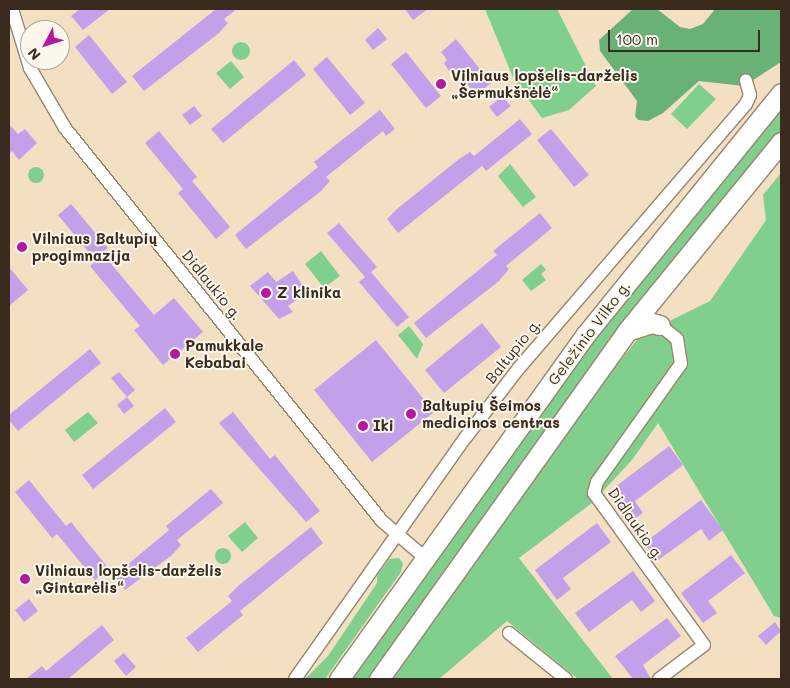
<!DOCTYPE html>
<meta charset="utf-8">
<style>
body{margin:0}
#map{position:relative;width:790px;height:688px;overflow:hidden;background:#f3e0c3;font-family:Mali,sans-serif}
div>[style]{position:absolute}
.green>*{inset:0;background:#81cf8d}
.round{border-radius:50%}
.forest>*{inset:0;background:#68b278}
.building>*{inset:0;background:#c3a1ea}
.roads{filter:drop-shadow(1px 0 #978570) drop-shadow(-1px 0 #978570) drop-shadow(0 1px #978570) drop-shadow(0 -1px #978570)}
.minor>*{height:12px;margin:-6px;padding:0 6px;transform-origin:6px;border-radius:6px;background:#fff}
.highway>*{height:19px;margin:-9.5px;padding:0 9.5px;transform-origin:9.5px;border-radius:9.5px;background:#fff}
.dots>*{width:14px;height:14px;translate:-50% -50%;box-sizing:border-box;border:2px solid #fbf7ec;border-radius:50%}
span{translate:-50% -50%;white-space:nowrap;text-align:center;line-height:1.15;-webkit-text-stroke:4px #fbf7ec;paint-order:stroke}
.poi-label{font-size:15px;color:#3b2a1e;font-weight:700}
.left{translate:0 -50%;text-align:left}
.street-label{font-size:15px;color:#3b2a1e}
.frame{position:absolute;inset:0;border:10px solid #3b2a1e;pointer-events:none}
.north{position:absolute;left:20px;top:20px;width:50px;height:50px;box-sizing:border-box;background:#fbf7ec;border:1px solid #aea59a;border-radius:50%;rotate:230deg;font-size:14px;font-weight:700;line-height:20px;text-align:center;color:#3b2a1e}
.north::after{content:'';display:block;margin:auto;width:18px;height:22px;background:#b5179e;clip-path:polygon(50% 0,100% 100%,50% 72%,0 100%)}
.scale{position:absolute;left:608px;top:30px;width:152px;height:22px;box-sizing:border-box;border:2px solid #3b2a1e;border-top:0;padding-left:6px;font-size:15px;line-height:18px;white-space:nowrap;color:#3b2a1e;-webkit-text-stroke:4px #fbf7ec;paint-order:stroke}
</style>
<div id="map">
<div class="green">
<div style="clip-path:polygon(485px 9px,557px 9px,596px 86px,569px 110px,542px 118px,514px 80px)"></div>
<div class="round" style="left:232px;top:42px;width:18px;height:18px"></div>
<div style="clip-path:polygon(231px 61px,244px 77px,230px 89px,216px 73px)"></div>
<div style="clip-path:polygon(699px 84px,716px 99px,687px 129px,671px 114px)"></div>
<div style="clip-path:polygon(781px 105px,781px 132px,689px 243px,370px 679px,349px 679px,583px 349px)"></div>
<div style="clip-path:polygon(510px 164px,536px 197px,523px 207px,498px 176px)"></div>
<div class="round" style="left:28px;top:167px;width:16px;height:16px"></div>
<div style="clip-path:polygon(781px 173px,781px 618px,774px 616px,658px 423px,632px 460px,592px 503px,519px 558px,613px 679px,578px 679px,507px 621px,439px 679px,387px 679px,580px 410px,641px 335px,710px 301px,766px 220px,763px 195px)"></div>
<div style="clip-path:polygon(321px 251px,340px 276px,324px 288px,305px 264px)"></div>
<div style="clip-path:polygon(541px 264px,546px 270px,541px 274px,546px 280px,531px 291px,522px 280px)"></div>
<div style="clip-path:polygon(409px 326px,423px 344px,417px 359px,398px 335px)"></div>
<div style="clip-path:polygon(88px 412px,98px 423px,74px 442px,65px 430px)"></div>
<div style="clip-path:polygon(245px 522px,258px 538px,242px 552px,228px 536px)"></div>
<div class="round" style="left:215px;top:548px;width:16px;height:16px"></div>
<div style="clip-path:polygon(399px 558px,403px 563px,401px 572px,325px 679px,305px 679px,328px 656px,377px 583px,377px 576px,389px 559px)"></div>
</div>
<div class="forest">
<div style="clip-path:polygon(633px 9px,657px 9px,680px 27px,690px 29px,703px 24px,715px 9px,781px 9px,781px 62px,744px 86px,699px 81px,663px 113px,648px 121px,638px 120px,635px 116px,637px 101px,600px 51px,599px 40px)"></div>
</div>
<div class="building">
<div style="clip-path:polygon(80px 9px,110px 9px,83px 30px,71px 16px)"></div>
<div style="clip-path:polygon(216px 9px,237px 9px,224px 19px,228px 23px,219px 33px,144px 91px,132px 76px)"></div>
<div style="clip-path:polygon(405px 9px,428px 9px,413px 20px)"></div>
<div style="clip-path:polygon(378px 28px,387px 39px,373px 50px,365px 40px)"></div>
<div style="clip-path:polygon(89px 35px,127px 82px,112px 94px,75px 47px)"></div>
<div style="clip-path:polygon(456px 39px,491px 83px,476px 95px,454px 68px,449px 71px,444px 63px,447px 60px,441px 52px)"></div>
<div style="clip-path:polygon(406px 52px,441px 96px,426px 108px,391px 64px)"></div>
<div style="clip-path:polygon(327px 57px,365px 103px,350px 115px,313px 69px)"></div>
<div style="clip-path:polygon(294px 60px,306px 75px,223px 143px,211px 129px)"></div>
<div style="clip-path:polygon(502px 96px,511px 106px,497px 117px,489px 107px)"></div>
<div style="clip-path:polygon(194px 106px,202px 116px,190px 125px,182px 115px)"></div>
<div style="clip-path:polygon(380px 110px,395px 129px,386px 136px,383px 131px,326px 177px,330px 181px,320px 192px,246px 249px,235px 235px,318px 167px,314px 162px)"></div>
<div style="clip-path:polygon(520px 119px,532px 134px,486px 171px,482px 166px,398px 233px,387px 219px,397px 209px,459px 159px,470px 152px,474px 156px)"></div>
<div style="clip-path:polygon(9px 124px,18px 134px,25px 129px,37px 143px,19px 160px,12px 151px,9px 154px)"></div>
<div style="clip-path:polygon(551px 129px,589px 175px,574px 187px,537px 140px)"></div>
<div style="clip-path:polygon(159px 131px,197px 177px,192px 181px,230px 227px,216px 239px,178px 193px,183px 189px,145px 143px)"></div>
<div style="clip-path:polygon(71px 204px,108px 248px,102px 253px,154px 315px,174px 298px,203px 332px,163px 365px,134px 330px,140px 326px,90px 266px,96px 261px,58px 215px)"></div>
<div style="clip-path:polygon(540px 213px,552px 228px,506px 266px,509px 269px,499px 281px,426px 338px,414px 323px,497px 255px,493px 251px)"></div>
<div style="clip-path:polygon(339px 223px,377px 267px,371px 272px,409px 317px,397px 327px,359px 282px,365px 277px,327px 233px)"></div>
<div style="clip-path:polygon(9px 267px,28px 290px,9px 306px)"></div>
<div style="clip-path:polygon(293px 271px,305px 289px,302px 291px,304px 294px,288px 306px,293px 312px,279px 319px,250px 286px,268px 272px,276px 282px)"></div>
<div style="clip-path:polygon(482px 323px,501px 347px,444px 393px,425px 370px)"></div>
<div style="clip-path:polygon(376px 340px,434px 412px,372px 462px,314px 390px)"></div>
<div style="clip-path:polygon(90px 349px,101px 363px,18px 431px,9px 420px,9px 415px)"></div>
<div style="clip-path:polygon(119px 372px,135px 390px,127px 397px,111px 378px)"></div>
<div style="clip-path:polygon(127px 397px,134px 406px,124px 414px,117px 405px)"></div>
<div style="clip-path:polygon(165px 408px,176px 422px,93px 489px,82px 475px)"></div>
<div style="clip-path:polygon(233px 412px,270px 459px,275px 455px,320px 511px,306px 522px,219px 423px)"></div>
<div style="clip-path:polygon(669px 446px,683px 465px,635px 501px,643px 513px,629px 523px,607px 493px)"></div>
<div style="clip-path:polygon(29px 480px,66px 526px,71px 522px,109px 569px,95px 580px,57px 534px,52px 538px,15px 492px)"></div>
<div style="clip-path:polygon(211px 489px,223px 503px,177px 540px,181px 545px,172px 555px,125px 590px,114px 576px,169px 530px,166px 526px)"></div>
<div style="clip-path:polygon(701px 500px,723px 530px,709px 541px,701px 529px,657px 561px,644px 543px)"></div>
<div style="clip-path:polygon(597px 523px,611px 542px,563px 578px,571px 589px,557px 600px,535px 570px)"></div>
<div style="clip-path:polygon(311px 527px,323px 543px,240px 611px,243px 615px,198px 652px,186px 638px,232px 601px,228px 596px,238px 586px)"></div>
<div style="clip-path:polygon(731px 555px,745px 573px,708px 601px,717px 613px,703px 623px,681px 593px)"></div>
<div style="clip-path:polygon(633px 571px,655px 601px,641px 612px,632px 600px,589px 632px,575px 613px)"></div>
<div style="clip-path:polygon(29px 599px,38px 611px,24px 622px,15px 610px)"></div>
<div style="clip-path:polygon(667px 618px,681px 636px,643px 665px,651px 679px,633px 679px,615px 656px)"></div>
<div style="clip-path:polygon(775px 622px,781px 631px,766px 645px,758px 636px)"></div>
<div style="clip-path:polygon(102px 625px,114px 640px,68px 679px,26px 679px,42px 666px,46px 671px)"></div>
<div style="clip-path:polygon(124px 653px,136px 667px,126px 676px,114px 661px)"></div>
</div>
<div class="roads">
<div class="minor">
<div style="left:12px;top:9px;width:62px;rotate:73deg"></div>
<div style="left:30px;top:68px;width:69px;rotate:59.7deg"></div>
<div style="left:65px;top:128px;width:505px;rotate:51.11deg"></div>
<div style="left:382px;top:521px;width:55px;rotate:40.6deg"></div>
<div style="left:509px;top:633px;width:73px;rotate:38.9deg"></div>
<div style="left:295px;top:679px;width:296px;rotate:-54.8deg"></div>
<div style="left:466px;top:437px;width:87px;rotate:-52.5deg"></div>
<div style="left:519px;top:368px;width:348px;rotate:-49.3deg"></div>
<div style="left:746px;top:104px;width:10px;rotate:-66deg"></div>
<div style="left:750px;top:95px;width:15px;rotate:-106deg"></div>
<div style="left:659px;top:679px;width:56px;rotate:-37.1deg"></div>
<div style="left:704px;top:645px;width:188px;rotate:-125.9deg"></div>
<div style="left:594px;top:493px;width:11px;rotate:-75deg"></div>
<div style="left:597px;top:482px;width:145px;rotate:-54.6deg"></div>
<div style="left:681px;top:364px;width:25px;rotate:-99deg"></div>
<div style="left:677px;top:339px;width:22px;rotate:-141deg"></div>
</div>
<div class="highway">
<div style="left:627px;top:331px;width:26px;rotate:-18deg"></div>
<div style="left:652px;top:323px;width:8px;rotate:14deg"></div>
<div style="left:339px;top:679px;width:424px;rotate:-54.4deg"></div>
<div style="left:586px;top:334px;width:310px;rotate:-51deg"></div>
<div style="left:379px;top:679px;width:427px;rotate:-54.5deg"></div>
<div style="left:627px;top:331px;width:244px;rotate:-50.8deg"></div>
</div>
</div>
<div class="dots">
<div style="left:441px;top:84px;background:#b5179e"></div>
<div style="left:22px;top:247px;background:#b5179e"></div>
<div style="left:266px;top:293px;background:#b5179e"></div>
<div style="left:175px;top:354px;background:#b5179e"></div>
<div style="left:411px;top:414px;background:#b5179e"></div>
<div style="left:363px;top:426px;background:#b5179e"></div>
<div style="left:25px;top:579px;background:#b5179e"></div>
</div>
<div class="poi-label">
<span class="left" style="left:451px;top:84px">Vilniaus lopšelis-darželis<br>„Šermukšnėlė“</span>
<span class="left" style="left:32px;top:247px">Vilniaus Baltupių<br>progimnazija</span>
<span class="left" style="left:277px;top:293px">Z klinika</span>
<span class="left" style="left:185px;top:354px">Pamukkale<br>Kebabai</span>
<span class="left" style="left:422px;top:414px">Baltupių Šeimos<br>medicinos centras</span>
<span class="left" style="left:373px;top:426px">Iki</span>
<span class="left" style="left:35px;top:579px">Vilniaus lopšelis-darželis<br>„Gintarėlis“</span>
</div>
<div class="street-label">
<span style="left:212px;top:285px;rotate:51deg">Didlaukio g.</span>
<span style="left:589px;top:333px;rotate:-53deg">Geležinio Vilko g.</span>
<span style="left:513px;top:351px;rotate:-51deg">Baltupio g.</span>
<span style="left:636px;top:524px;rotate:55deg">Didlaukio g.</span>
</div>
<div class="frame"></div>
<div class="north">N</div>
<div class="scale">100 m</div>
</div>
